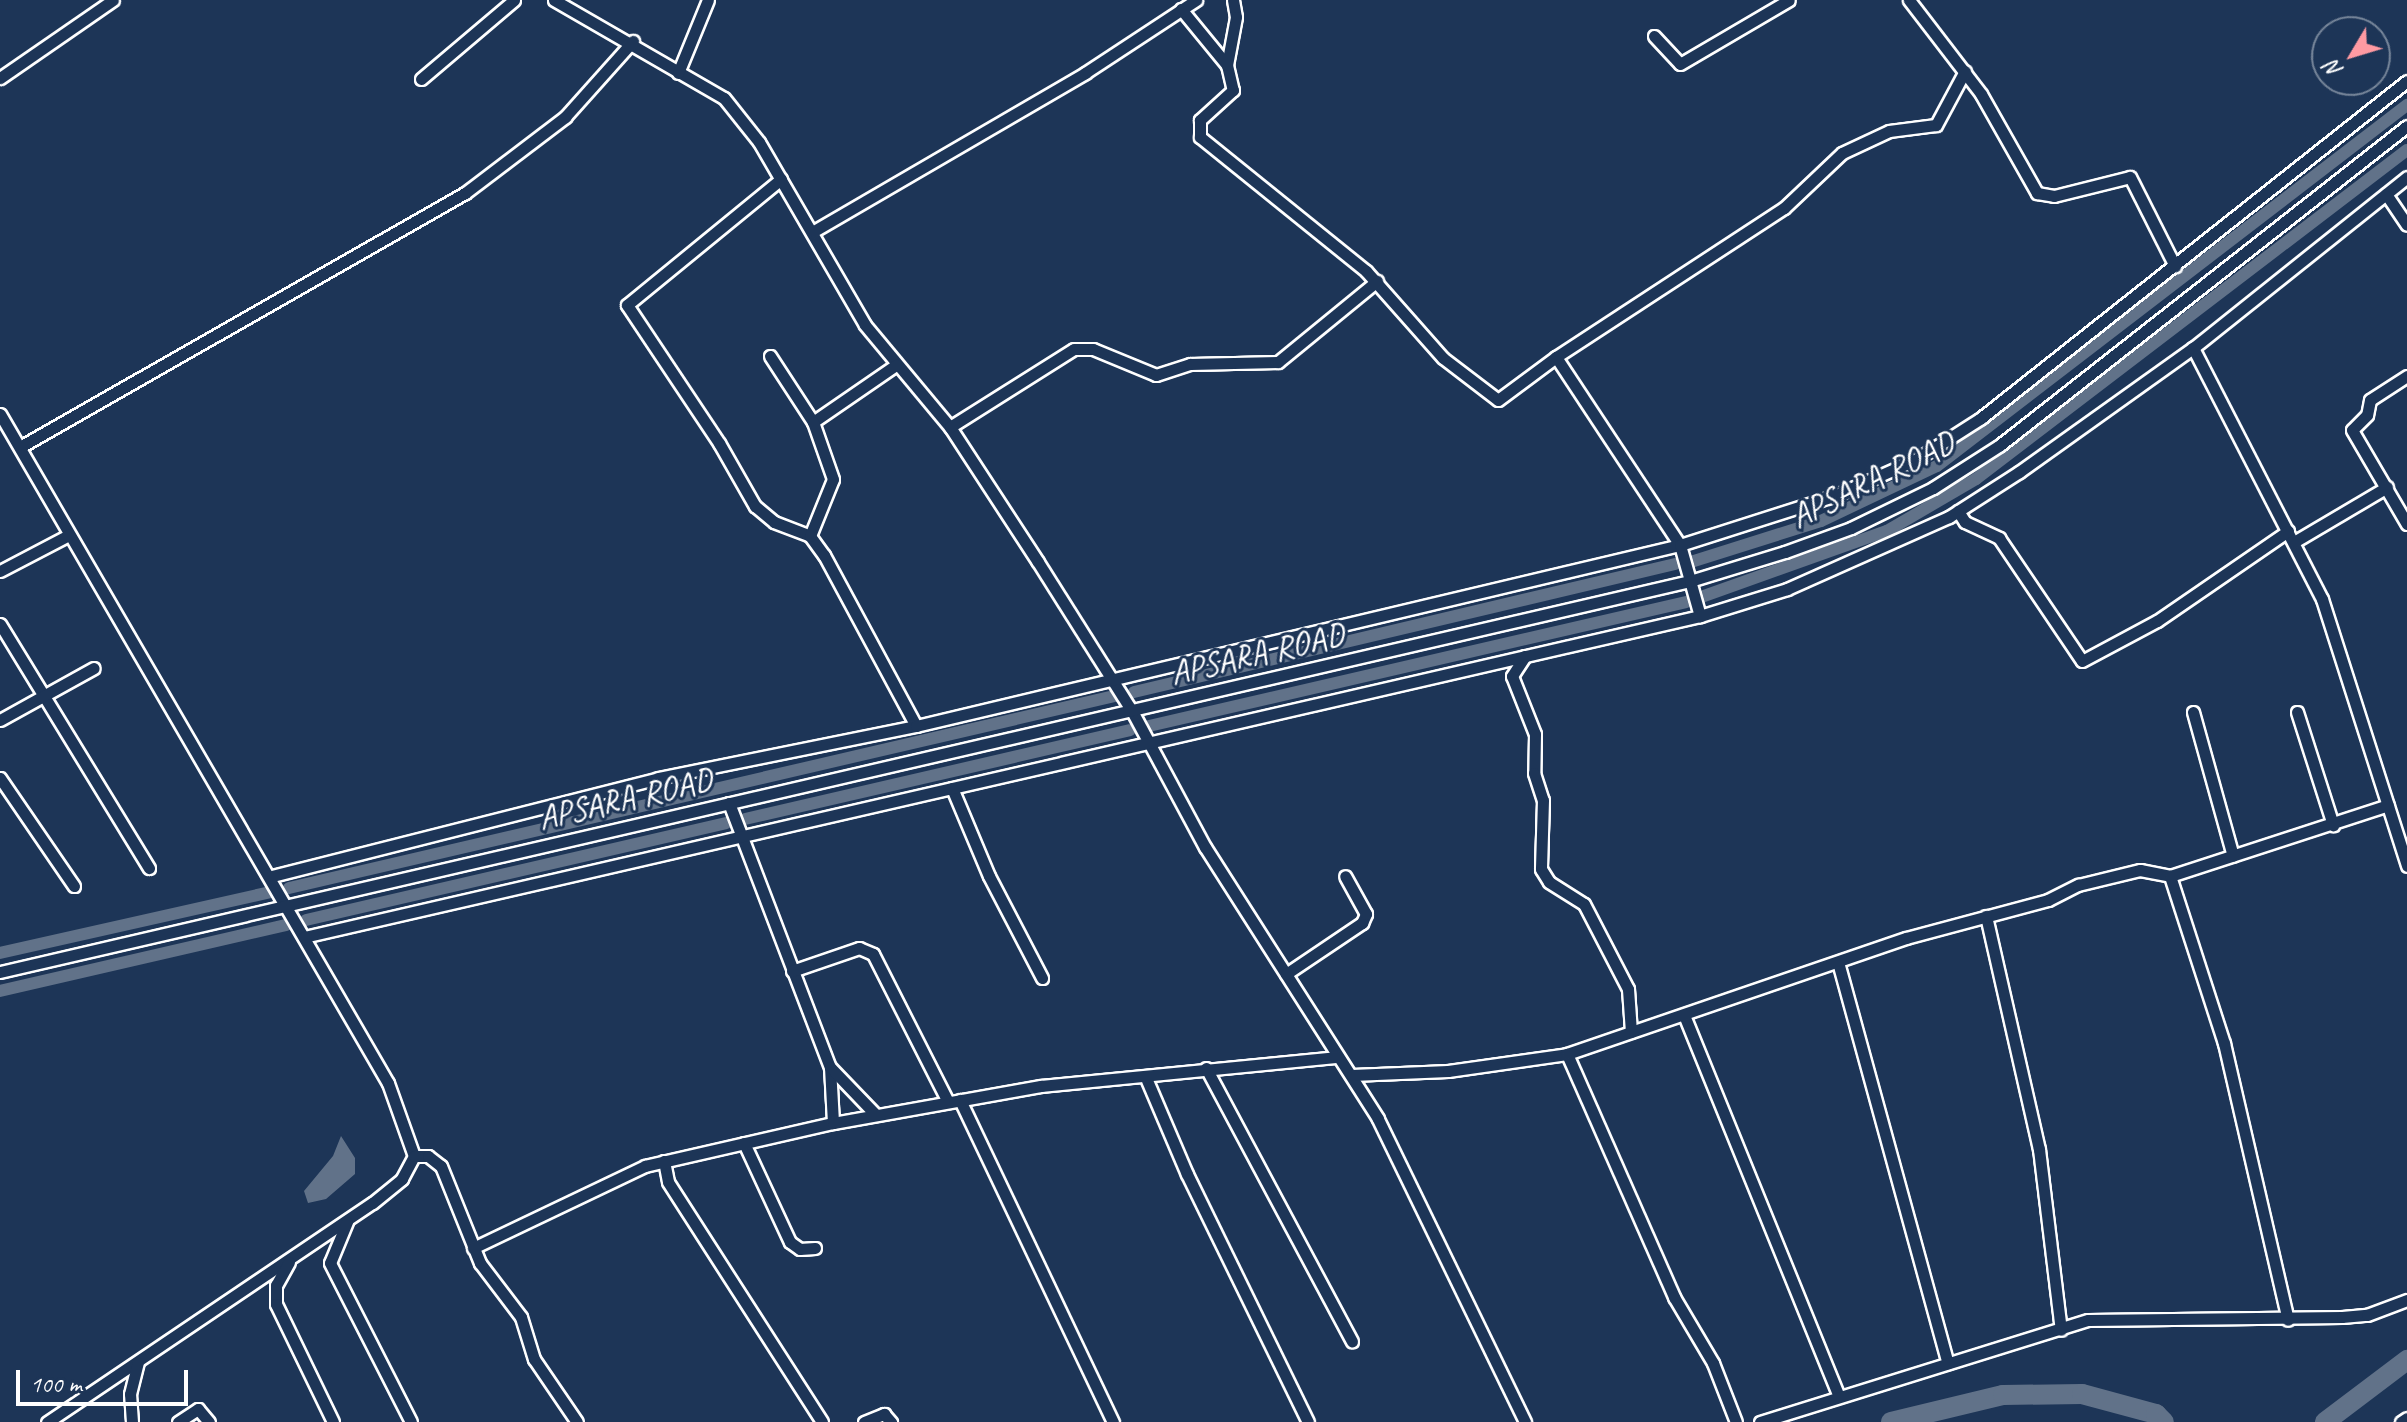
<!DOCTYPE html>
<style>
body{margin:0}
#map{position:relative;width:2407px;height:1422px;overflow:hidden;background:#1d3557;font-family:Caveat,sans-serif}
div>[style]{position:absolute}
.water>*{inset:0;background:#617289}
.canal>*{height:12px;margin:-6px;padding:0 6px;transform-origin:6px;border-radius:6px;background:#617289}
.river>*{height:20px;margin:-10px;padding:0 10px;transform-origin:10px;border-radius:10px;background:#617289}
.roads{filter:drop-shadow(2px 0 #fff) drop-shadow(-2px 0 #fff) drop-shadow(0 2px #fff) drop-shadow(0 -2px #fff)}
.minor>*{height:11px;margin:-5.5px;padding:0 5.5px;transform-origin:5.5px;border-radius:5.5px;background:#1d3557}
span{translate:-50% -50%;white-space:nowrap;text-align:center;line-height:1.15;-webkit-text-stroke:6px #1d3557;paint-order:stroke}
.street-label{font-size:34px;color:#fff}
.north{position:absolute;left:2311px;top:16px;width:80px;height:80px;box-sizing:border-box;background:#1d3557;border:2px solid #77869a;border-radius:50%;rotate:232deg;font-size:22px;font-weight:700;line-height:32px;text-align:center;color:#fff}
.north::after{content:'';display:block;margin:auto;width:28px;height:36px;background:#ff9aa2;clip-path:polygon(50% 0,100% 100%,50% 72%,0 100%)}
.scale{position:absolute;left:16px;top:1370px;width:172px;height:36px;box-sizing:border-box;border:4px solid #fff;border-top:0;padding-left:10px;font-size:24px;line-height:28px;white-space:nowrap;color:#fff;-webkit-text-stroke:6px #1d3557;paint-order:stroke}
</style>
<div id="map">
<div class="water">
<div style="clip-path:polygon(341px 1136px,355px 1158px,355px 1174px,326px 1199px,308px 1203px,304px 1191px,333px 1156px)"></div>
</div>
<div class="canal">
<div style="left:1694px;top:561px;width:133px;rotate:-17.5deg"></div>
<div style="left:1821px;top:521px;width:128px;rotate:-25.4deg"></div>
<div style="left:1937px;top:466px;width:593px;rotate:-37.53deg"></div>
<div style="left:1704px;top:596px;width:194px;rotate:-19.6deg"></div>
<div style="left:1887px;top:531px;width:103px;rotate:-30.3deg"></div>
<div style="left:1976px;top:479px;width:542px;rotate:-37.36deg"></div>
<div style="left:1134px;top:692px;width:556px;rotate:-13.31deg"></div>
<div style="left:1149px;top:726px;width:551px;rotate:-13deg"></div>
<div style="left:745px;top:819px;width:395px;rotate:-13deg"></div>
<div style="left:289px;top:888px;width:848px;rotate:-13.09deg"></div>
<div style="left:306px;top:920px;width:431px;rotate:-13deg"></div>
<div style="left:0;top:953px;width:277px;rotate:-12.7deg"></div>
<div style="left:0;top:991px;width:294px;rotate:-13deg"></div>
</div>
<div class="river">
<div style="left:1891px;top:1422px;width:115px;rotate:-13.6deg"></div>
<div style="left:2003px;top:1395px;width:79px;rotate:-0.7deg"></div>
<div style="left:2082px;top:1394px;width:77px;rotate:15.1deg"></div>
<div style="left:2156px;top:1414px;width:11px;rotate:45deg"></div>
<div style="left:2325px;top:1422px;width:103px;rotate:-37.1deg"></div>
</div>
<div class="roads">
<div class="minor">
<div style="left:554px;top:0;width:196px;rotate:30deg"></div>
<div style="left:724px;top:98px;width:56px;rotate:51.5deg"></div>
<div style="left:759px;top:142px;width:211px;rotate:59.9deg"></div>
<div style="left:865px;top:325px;width:133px;rotate:50.2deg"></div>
<div style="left:950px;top:427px;width:161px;rotate:56.9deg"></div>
<div style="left:1038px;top:562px;width:176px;rotate:57.8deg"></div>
<div style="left:1132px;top:711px;width:154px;rotate:61.8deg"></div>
<div style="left:1205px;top:847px;width:322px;rotate:57.5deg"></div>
<div style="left:1378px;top:1119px;width:337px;rotate:64.1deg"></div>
<div style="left:1233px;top:0;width:17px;rotate:80deg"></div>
<div style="left:1236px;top:17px;width:49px;rotate:100.6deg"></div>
<div style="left:1227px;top:65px;width:26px;rotate:77deg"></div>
<div style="left:1233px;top:90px;width:45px;rotate:137.7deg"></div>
<div style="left:1200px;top:120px;width:17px;rotate:90deg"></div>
<div style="left:1200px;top:137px;width:213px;rotate:38.9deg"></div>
<div style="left:1366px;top:271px;width:116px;rotate:48.5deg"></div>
<div style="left:1443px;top:358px;width:69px;rotate:37.4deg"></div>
<div style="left:1498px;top:400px;width:72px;rotate:-36.6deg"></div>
<div style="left:1556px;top:357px;width:225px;rotate:56.6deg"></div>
<div style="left:1680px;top:545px;width:74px;rotate:74.3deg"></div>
<div style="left:1909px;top:0;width:118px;rotate:52.5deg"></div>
<div style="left:1981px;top:94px;width:114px;rotate:60.5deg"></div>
<div style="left:2037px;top:193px;width:17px;rotate:10deg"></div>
<div style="left:2054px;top:196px;width:78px;rotate:-14deg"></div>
<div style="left:2130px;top:177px;width:100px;rotate:63.2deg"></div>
<div style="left:1181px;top:9px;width:72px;rotate:50.6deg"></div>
<div style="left:1654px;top:36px;width:38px;rotate:47deg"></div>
<div style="left:1680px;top:64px;width:126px;rotate:-30.4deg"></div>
<div style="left:678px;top:73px;width:79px;rotate:-67.7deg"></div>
<div style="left:0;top:78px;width:137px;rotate:-34.6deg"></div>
<div style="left:421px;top:79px;width:122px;rotate:-40.3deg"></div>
<div style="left:781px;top:179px;width:199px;rotate:140.7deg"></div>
<div style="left:627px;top:305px;width:166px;rotate:56.3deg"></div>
<div style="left:719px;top:443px;width:73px;rotate:60.3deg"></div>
<div style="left:755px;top:506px;width:25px;rotate:40deg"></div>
<div style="left:774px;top:522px;width:39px;rotate:21deg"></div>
<div style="left:810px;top:536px;width:24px;rotate:54deg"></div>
<div style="left:824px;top:555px;width:194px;rotate:61.7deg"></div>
<div style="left:2386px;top:194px;width:37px;rotate:56deg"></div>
<div style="left:814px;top:231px;width:314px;rotate:-30.2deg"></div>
<div style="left:1085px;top:73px;width:133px;rotate:-33.3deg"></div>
<div style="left:2193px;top:348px;width:282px;rotate:62.8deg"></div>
<div style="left:2322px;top:599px;width:280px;rotate:72.3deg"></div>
<div style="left:770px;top:356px;width:79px;rotate:56.9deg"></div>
<div style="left:813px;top:422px;width:101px;rotate:-34.5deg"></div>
<div style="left:1556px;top:357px;width:272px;rotate:-33.2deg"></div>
<div style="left:1784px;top:208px;width:80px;rotate:-43.5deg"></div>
<div style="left:1842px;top:153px;width:52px;rotate:-25.1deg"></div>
<div style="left:1889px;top:131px;width:47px;rotate:-7.3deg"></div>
<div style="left:1936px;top:125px;width:61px;rotate:-61.8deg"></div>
<div style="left:2407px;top:376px;width:44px;rotate:147deg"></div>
<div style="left:2370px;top:400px;width:15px;rotate:101deg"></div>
<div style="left:2367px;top:415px;width:21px;rotate:135deg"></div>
<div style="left:2352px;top:430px;width:109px;rotate:59.7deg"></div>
<div style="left:0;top:414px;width:773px;rotate:59.89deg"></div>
<div style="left:388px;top:1083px;width:77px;rotate:70.4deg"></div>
<div style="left:414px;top:1156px;width:26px;rotate:118deg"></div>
<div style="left:402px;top:1179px;width:38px;rotate:141deg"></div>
<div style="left:372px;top:1203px;width:392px;rotate:146deg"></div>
<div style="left:950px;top:427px;width:146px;rotate:-32.2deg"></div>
<div style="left:1074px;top:349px;width:19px"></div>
<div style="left:1093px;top:349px;width:68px;rotate:22.4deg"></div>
<div style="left:1156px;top:375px;width:36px;rotate:-18deg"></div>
<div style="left:1190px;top:364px;width:88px;rotate:-1.3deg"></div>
<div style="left:1278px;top:362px;width:128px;rotate:-39.3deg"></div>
<div style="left:20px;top:447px;width:512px;rotate:-29.72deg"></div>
<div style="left:465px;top:193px;width:126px;rotate:-37.2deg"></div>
<div style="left:565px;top:117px;width:102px;rotate:-48.2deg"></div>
<div style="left:1958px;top:511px;width:13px;rotate:58deg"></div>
<div style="left:1965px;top:522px;width:38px;rotate:25deg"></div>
<div style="left:1999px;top:538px;width:148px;rotate:56deg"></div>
<div style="left:2082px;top:661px;width:85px;rotate:-28.1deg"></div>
<div style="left:2157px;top:621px;width:159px;rotate:-34.5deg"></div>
<div style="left:810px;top:536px;width:61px;rotate:-68deg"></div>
<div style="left:833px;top:479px;width:60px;rotate:-109.3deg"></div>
<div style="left:2294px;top:542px;width:108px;rotate:-30.6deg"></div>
<div style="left:0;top:571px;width:78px;rotate:-27.6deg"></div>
<div style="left:0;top:624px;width:286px;rotate:58.6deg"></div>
<div style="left:1525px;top:656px;width:24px;rotate:123deg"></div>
<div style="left:1512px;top:676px;width:62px;rotate:68.4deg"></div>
<div style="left:1535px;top:734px;width:39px;rotate:91deg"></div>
<div style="left:1534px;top:773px;width:28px;rotate:72deg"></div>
<div style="left:1543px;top:800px;width:69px;rotate:91.7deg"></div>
<div style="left:1541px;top:869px;width:15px;rotate:58deg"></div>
<div style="left:1549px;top:882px;width:41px;rotate:32.2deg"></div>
<div style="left:1584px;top:904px;width:96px;rotate:62.6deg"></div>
<div style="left:1628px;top:989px;width:43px;rotate:86deg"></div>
<div style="left:2193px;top:712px;width:149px;rotate:74.5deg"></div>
<div style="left:2297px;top:712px;width:119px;rotate:72.3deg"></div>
<div style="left:0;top:720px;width:107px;rotate:-29deg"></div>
<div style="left:0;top:778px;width:131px;rotate:55.6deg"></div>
<div style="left:952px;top:788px;width:95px;rotate:67.2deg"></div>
<div style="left:989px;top:876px;width:115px;rotate:62.5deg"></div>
<div style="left:729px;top:803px;width:283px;rotate:69.1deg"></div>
<div style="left:830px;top:1067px;width:56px;rotate:86.9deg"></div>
<div style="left:272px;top:876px;width:398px;rotate:-14.2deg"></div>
<div style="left:658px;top:778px;width:263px;rotate:-11.4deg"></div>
<div style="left:916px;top:726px;width:785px;rotate:-13.33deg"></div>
<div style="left:1680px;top:545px;width:162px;rotate:-17.7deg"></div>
<div style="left:1834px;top:496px;width:91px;rotate:-24deg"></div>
<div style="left:1917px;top:459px;width:76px;rotate:-32.6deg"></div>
<div style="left:1981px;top:418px;width:543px;rotate:-38.35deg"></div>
<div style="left:2170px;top:876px;width:176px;rotate:72.1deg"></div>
<div style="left:2224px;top:1043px;width:284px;rotate:77deg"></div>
<div style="left:1986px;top:916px;width:239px;rotate:77.2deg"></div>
<div style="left:2039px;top:1149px;width:182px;rotate:83.1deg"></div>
<div style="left:304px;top:937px;width:1432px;rotate:-12.95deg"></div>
<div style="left:1700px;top:616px;width:91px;rotate:-17.2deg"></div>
<div style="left:1787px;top:589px;width:177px;rotate:-24deg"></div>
<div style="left:1949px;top:517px;width:83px;rotate:-32.7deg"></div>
<div style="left:2019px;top:472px;width:214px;rotate:-35.5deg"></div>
<div style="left:2193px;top:348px;width:274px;rotate:-38.6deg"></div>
<div style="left:1838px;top:962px;width:416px;rotate:74.7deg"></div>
<div style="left:792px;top:971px;width:71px;rotate:-18.9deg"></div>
<div style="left:859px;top:948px;width:15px;rotate:23deg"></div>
<div style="left:873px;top:954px;width:166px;rotate:63.1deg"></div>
<div style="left:0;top:972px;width:1735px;rotate:-13.03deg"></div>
<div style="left:1690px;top:581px;width:99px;rotate:-17deg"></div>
<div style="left:1785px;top:552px;width:70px;rotate:-20deg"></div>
<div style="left:1851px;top:528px;width:91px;rotate:-26deg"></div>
<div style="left:1933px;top:488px;width:80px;rotate:-32.7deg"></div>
<div style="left:2000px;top:445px;width:517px;rotate:-38.09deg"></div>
<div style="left:1286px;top:974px;width:92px;rotate:-33.9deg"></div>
<div style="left:1362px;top:923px;width:10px;rotate:-66deg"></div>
<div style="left:1366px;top:914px;width:43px;rotate:-118.9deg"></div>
<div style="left:1684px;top:1015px;width:411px;rotate:67.9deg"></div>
<div style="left:1567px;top:1054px;width:266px;rotate:66.2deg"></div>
<div style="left:1674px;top:1297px;width:77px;rotate:59.4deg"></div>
<div style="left:1713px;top:1363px;width:63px;rotate:68.7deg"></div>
<div style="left:830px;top:1067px;width:66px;rotate:46.2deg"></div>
<div style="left:1206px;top:1068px;width:310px;rotate:61.9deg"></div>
<div style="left:1352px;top:1075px;width:96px;rotate:-2.4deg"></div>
<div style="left:1448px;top:1071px;width:120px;rotate:-8.1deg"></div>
<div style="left:1567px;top:1054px;width:358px;rotate:-18.9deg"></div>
<div style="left:1906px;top:938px;width:147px;rotate:-15deg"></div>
<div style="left:2048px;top:900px;width:34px;rotate:-27deg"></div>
<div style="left:2078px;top:885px;width:64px;rotate:-13.6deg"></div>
<div style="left:2140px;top:870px;width:31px;rotate:11deg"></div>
<div style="left:2170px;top:876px;width:229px;rotate:-18deg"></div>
<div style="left:1146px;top:1078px;width:104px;rotate:66.9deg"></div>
<div style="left:1187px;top:1174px;width:276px;rotate:64deg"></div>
<div style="left:960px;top:1100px;width:357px;rotate:64.6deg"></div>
<div style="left:744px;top:1143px;width:109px;rotate:65.1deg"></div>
<div style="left:790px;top:1242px;width:12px;rotate:35deg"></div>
<div style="left:800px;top:1249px;width:15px;rotate:-4deg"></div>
<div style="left:414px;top:1156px;width:14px"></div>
<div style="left:428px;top:1156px;width:16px;rotate:38deg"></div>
<div style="left:441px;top:1166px;width:105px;rotate:68.1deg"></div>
<div style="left:480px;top:1263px;width:68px;rotate:52.8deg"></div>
<div style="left:521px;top:1317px;width:44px;rotate:72.8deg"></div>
<div style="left:534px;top:1359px;width:76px;rotate:55.7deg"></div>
<div style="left:664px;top:1161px;width:21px;rotate:79deg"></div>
<div style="left:668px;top:1182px;width:285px;rotate:57.3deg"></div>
<div style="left:347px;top:1222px;width:44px;rotate:112.5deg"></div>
<div style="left:330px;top:1263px;width:178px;rotate:63deg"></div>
<div style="left:473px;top:1248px;width:191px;rotate:-25.5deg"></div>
<div style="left:645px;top:1166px;width:193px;rotate:-12.9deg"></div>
<div style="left:833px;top:1123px;width:211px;rotate:-10.1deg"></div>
<div style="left:1041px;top:1086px;width:298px;rotate:-5.6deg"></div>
<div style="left:289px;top:1262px;width:26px;rotate:119deg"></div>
<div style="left:276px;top:1285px;width:19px;rotate:90deg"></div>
<div style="left:276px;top:1304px;width:131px;rotate:64.2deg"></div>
<div style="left:132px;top:1422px;width:28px;rotate:-94deg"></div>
<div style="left:130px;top:1394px;width:32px;rotate:-76deg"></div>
<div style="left:178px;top:1422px;width:24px;rotate:-33deg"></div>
<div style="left:198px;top:1409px;width:17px;rotate:50deg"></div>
<div style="left:864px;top:1422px;width:22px;rotate:-22deg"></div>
<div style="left:884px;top:1414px;width:11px;rotate:49deg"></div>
<div style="left:1760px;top:1422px;width:343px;rotate:-17.3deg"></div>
<div style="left:2088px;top:1320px;width:254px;rotate:-0.7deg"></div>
<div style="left:2342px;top:1317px;width:25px;rotate:-5deg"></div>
<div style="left:2367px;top:1315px;width:43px;rotate:-20.6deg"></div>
<div style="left:2401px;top:1422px;width:7px;rotate:-34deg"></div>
</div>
</div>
<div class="street-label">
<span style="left:1872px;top:479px;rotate:-26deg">APSARA ROAD</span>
<span style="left:1257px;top:653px;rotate:-13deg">APSARA ROAD</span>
<span style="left:625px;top:798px;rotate:-13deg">APSARA ROAD</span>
</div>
<div class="north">N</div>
<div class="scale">100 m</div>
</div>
